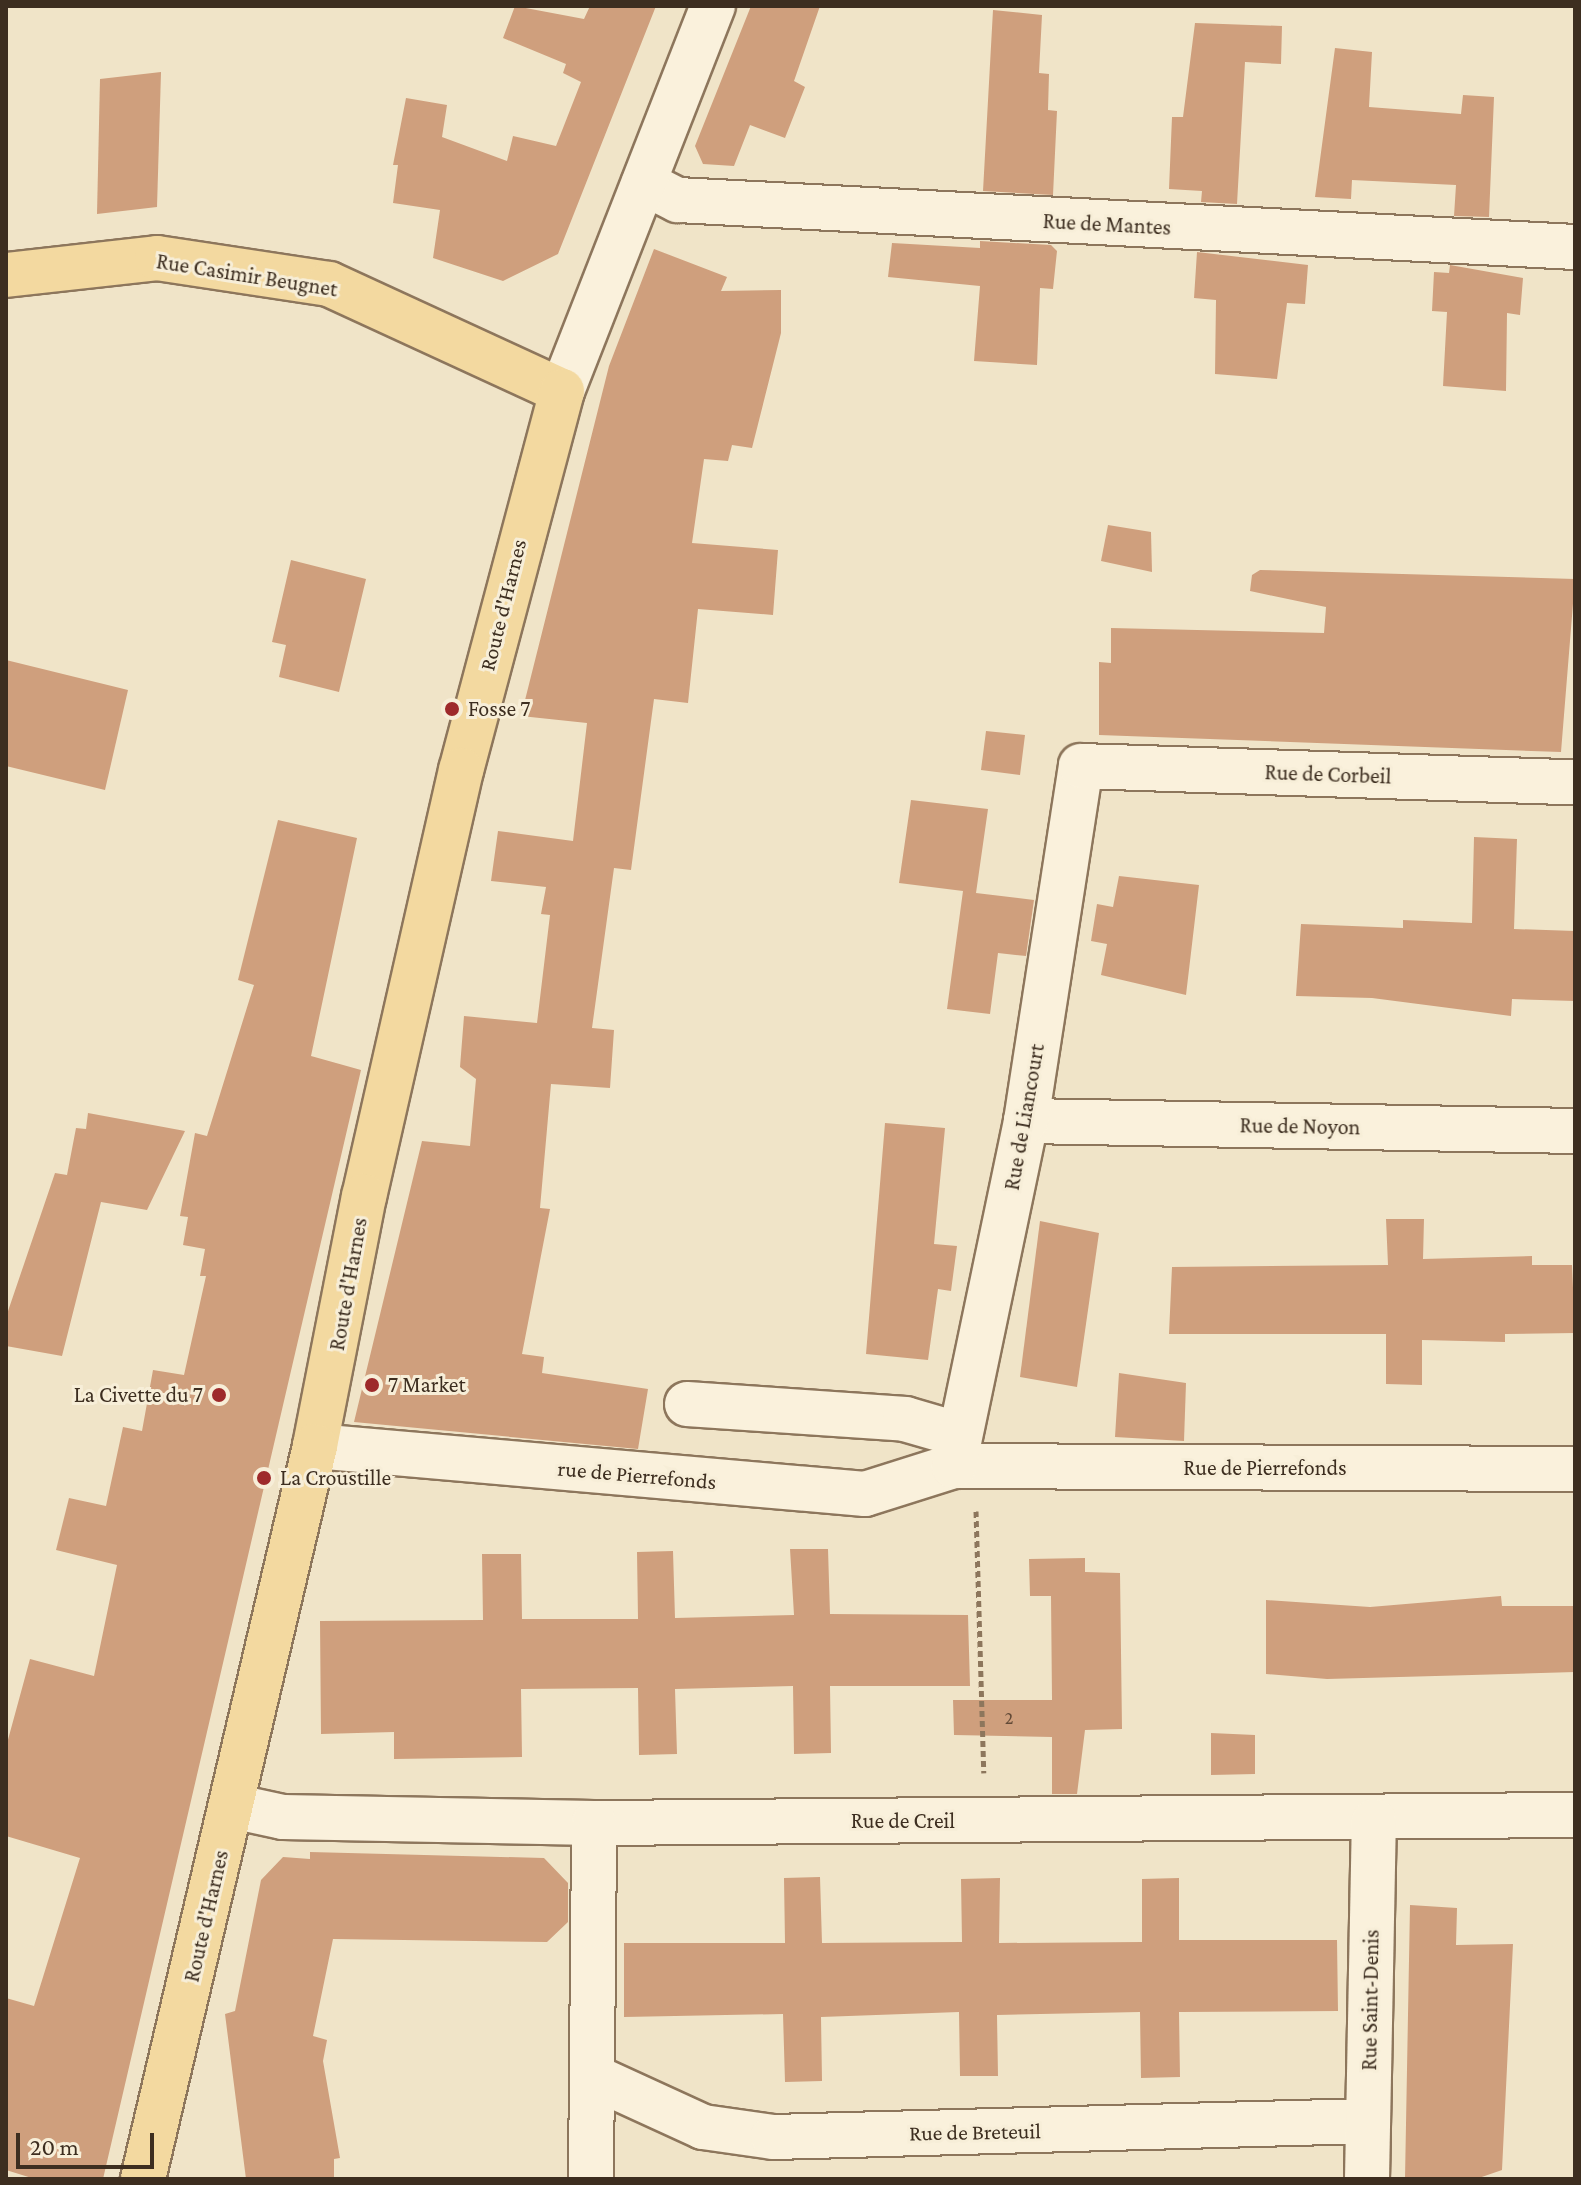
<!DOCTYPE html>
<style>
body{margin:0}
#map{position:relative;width:1581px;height:2185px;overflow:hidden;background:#f0e4c8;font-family:"Crimson Pro",serif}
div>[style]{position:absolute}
.building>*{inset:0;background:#cf9f7d}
.path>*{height:5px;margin-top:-2.5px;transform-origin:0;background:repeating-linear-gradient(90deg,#8d765c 0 6px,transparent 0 10px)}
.roads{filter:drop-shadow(2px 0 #8d765c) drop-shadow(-2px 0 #8d765c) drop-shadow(0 2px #8d765c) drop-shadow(0 -2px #8d765c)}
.minor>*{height:44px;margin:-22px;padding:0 22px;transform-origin:22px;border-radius:22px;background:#faf1dc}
.major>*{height:44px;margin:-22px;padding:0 22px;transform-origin:22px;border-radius:22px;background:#f3d9a0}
.dots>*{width:22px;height:22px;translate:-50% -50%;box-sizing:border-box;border:4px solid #f7eed8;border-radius:50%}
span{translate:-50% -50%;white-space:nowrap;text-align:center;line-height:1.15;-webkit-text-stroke:6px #f7eed8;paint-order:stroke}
.number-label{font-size:18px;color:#624a37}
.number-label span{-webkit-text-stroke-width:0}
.street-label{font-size:22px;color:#3d2e20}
.poi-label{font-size:22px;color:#3d2e20}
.left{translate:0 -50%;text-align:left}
.right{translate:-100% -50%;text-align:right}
.frame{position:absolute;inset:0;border:8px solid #3d2e20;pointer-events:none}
.scale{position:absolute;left:16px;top:2133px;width:138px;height:36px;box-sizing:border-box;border:4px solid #3d2e20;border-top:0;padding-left:10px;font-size:24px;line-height:28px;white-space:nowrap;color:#3d2e20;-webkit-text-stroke:6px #f7eed8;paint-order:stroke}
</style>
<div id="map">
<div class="building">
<div style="clip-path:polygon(515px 6px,584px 19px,590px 6px,656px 6px,558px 254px,503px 281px,433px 258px,440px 210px,393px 203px,398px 165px,393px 165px,406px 98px,447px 105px,442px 137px,507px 161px,513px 136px,556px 146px,581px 82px,563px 73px,566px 64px,503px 38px)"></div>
<div style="clip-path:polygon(751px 6px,820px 6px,794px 81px,805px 87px,785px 138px,750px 125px,734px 166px,703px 164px,695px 146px)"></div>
<div style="clip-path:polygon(993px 10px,1042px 15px,1039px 73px,1049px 74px,1048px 110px,1057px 111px,1053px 195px,983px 191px)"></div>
<div style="clip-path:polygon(1195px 23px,1282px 26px,1281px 64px,1245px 62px,1237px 204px,1201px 202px,1202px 191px,1169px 189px,1172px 117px,1183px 117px)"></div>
<div style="clip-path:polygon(1335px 48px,1372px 52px,1369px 107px,1461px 114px,1463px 95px,1494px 97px,1489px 217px,1454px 216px,1456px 185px,1352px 180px,1351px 199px,1315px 197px)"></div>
<div style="clip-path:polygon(161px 72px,157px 207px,97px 214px,100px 79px)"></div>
<div style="clip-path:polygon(980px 241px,1051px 245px,1057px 251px,1053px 289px,1040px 288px,1037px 365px,974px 361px,980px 286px,888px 277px,892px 243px,980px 248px)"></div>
<div style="clip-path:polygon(654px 249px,727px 277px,721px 291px,781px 290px,781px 333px,752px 448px,732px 445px,728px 461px,704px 459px,692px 543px,778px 550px,773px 615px,698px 609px,688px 703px,654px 699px,631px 870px,614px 868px,592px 1028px,614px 1030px,610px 1088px,551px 1084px,540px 1208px,550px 1209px,522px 1354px,544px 1357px,542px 1373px,648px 1389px,638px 1449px,354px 1422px,422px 1141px,470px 1146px,476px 1079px,460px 1067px,464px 1016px,537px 1023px,550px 915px,541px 914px,546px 887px,491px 881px,498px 831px,573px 841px,587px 723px,521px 716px,609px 366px)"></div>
<div style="clip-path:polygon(1197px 252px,1308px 265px,1305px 304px,1287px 303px,1277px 379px,1215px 374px,1216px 300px,1194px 298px)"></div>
<div style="clip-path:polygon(1450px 265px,1523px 278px,1520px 315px,1507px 313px,1506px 391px,1443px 386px,1447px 312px,1432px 311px,1434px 272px,1449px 273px)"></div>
<div style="clip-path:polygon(1108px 525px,1151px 532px,1152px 572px,1101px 561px)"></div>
<div style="clip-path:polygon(291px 560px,366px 579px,339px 692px,279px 677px,286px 645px,272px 642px)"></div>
<div style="clip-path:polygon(1260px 570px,1575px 579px,1561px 752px,1099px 735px,1099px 662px,1111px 663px,1111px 628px,1324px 633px,1326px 607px,1250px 591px,1252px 575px)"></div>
<div style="clip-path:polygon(6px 660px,128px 690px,105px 790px,6px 766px)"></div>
<div style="clip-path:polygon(986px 731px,1025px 735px,1020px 775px,981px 770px)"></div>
<div style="clip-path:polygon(911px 800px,988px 809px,976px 893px,1034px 900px,1026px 956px,998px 953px,990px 1014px,947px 1009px,963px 891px,899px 883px)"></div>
<div style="clip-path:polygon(278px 820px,357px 838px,311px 1056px,361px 1070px,103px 2179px,35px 2179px,6px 2170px,6px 1998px,34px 2006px,80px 1858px,6px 1836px,6px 1747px,30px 1659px,94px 1676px,117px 1565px,56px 1550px,69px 1498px,106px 1506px,123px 1427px,142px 1431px,153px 1370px,184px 1375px,206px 1276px,200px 1276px,205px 1249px,183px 1245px,188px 1217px,180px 1216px,195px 1133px,207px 1136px,254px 985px,238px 980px)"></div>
<div style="clip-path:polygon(1474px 837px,1517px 839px,1514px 929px,1575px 931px,1575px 1001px,1512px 999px,1511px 1016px,1372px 998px,1296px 996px,1301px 924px,1403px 928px,1403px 920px,1472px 923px)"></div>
<div style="clip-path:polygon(1119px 876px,1199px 885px,1186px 995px,1101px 975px,1107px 944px,1091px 941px,1097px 904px,1113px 907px)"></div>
<div style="clip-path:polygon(88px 1113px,185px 1131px,147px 1210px,101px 1202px,62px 1356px,6px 1346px,6px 1317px,55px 1173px,67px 1175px,76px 1128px,86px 1129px)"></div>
<div style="clip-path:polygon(885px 1123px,945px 1128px,934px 1244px,957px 1246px,951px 1291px,938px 1289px,928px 1360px,866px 1354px)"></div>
<div style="clip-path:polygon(1386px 1219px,1424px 1219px,1423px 1259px,1532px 1256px,1532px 1265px,1572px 1265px,1575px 1333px,1505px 1334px,1505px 1342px,1422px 1340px,1422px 1385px,1386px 1384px,1386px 1334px,1169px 1334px,1172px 1267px,1388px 1265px)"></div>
<div style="clip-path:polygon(1040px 1221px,1099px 1233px,1077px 1387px,1020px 1377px)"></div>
<div style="clip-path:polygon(1119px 1373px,1186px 1383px,1184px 1441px,1115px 1437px)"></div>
<div style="clip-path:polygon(790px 1549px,828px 1549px,830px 1614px,968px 1615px,970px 1686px,830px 1686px,831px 1753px,794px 1754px,793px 1686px,675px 1689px,677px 1754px,639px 1755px,638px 1688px,521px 1689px,522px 1757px,394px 1759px,394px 1732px,321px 1734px,320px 1621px,483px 1620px,482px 1554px,521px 1554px,522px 1619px,638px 1619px,637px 1552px,673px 1551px,675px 1618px,794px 1615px)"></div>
<div style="clip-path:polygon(1085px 1558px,1085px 1572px,1120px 1573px,1122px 1729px,1085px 1730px,1077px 1794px,1052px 1794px,1052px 1737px,954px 1735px,953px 1700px,1052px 1700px,1051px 1596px,1030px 1596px,1029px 1559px)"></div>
<div style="clip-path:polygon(1501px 1596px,1502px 1606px,1575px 1606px,1575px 1672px,1327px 1679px,1266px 1674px,1266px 1600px,1370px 1607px)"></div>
<div style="clip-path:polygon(1211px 1733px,1255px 1735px,1255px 1774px,1211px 1775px)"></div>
<div style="clip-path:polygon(310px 1852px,544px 1858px,568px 1883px,568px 1922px,547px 1942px,333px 1939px,313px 2036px,327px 2040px,323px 2061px,340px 2158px,334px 2159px,334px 2179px,246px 2179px,225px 2014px,235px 2011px,261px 1880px,283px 1857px,310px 1859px)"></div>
<div style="clip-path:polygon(820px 1877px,822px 1943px,962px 1942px,961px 1879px,1000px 1878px,999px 1943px,1142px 1942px,1142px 1879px,1179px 1878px,1179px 1940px,1337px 1940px,1338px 2011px,1179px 2012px,1180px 2077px,1141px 2078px,1140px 2012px,997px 2015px,998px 2076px,960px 2076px,959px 2012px,821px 2017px,822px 2081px,785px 2082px,783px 2014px,624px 2017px,624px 1943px,785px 1943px,784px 1878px)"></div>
<div style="clip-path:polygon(1410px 1905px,1457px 1908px,1456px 1945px,1513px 1944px,1502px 2170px,1476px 2179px,1405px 2179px)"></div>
</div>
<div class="path">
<div style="left:976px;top:1511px;width:262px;rotate:88.3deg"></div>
</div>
<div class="roads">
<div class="minor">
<div style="left:644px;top:183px;width:38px;rotate:27deg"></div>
<div style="left:678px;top:200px;width:898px;rotate:3deg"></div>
<div style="left:562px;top:391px;width:414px;rotate:-68.6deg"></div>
<div style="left:1026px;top:1121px;width:549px;rotate:1.04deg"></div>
<div style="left:687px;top:1404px;width:219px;rotate:3.9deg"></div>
<div style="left:905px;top:1419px;width:57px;rotate:16.2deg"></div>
<div style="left:315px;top:1446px;width:552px;rotate:4.99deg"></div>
<div style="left:865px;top:1494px;width:93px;rotate:-17.5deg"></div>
<div style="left:954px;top:1466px;width:621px;rotate:0.28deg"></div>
<div style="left:954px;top:1466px;width:352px;rotate:-78.2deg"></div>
<div style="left:1026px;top:1121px;width:359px;rotate:-81.2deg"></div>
<div style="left:1081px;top:766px;width:494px;rotate:1.9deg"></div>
<div style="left:232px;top:1806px;width:52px;rotate:12.2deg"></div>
<div style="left:283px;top:1817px;width:311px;rotate:1.1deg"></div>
<div style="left:594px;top:1823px;width:981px;rotate:-0.47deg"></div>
<div style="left:594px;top:2077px;width:120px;rotate:24.6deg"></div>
<div style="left:703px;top:2127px;width:71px;rotate:8.1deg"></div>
<div style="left:773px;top:2137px;width:595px;rotate:-1.54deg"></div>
<div style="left:591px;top:2179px;width:356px;rotate:-89.5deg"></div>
<div style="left:1367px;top:2179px;width:358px;rotate:-88.9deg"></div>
</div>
<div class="major">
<div style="left:6px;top:275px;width:152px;rotate:-6.4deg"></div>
<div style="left:157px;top:258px;width:174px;rotate:8.6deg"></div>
<div style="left:329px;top:284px;width:256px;rotate:24.7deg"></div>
<div style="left:562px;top:391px;width:392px;rotate:104.9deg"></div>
<div style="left:461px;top:770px;width:437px;rotate:102.8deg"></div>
<div style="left:364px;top:1196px;width:255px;rotate:101.1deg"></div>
<div style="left:315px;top:1446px;width:753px;rotate:103.21deg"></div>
</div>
</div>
<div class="dots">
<div style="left:452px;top:709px;background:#9e2a2b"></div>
<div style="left:372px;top:1385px;background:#9e2a2b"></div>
<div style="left:219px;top:1395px;background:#9e2a2b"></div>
<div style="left:264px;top:1478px;background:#9e2a2b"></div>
</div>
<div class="number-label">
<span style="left:1009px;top:1718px">2</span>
</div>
<div class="street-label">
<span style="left:1107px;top:224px;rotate:3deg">Rue de Mantes</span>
<span style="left:247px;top:275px;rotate:9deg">Rue Casimir Beugnet</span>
<span style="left:503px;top:605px;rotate:-76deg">Route d'Harnes</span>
<span style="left:1328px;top:774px;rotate:2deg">Rue de Corbeil</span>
<span style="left:1024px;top:1117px;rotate:-80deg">Rue de Liancourt</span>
<span style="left:1300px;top:1126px;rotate:1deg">Rue de Noyon</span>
<span style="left:348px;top:1284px;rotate:-80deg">Route d'Harnes</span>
<span style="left:1265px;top:1468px">Rue de Pierrefonds</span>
<span style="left:637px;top:1475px;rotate:5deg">rue de Pierrefonds</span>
<span style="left:903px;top:1821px">Rue de Creil</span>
<span style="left:206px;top:1916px;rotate:-77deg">Route d'Harnes</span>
<span style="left:1370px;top:2000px;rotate:-89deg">Rue Saint-Denis</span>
<span style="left:975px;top:2132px;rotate:-1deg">Rue de Breteuil</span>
</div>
<div class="poi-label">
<span class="left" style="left:468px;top:709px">Fosse 7</span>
<span class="left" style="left:388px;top:1385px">7 Market</span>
<span class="right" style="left:203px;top:1395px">La Civette du 7</span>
<span class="left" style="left:280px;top:1478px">La Croustille</span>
</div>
<div class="frame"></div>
<div class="scale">20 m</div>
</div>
